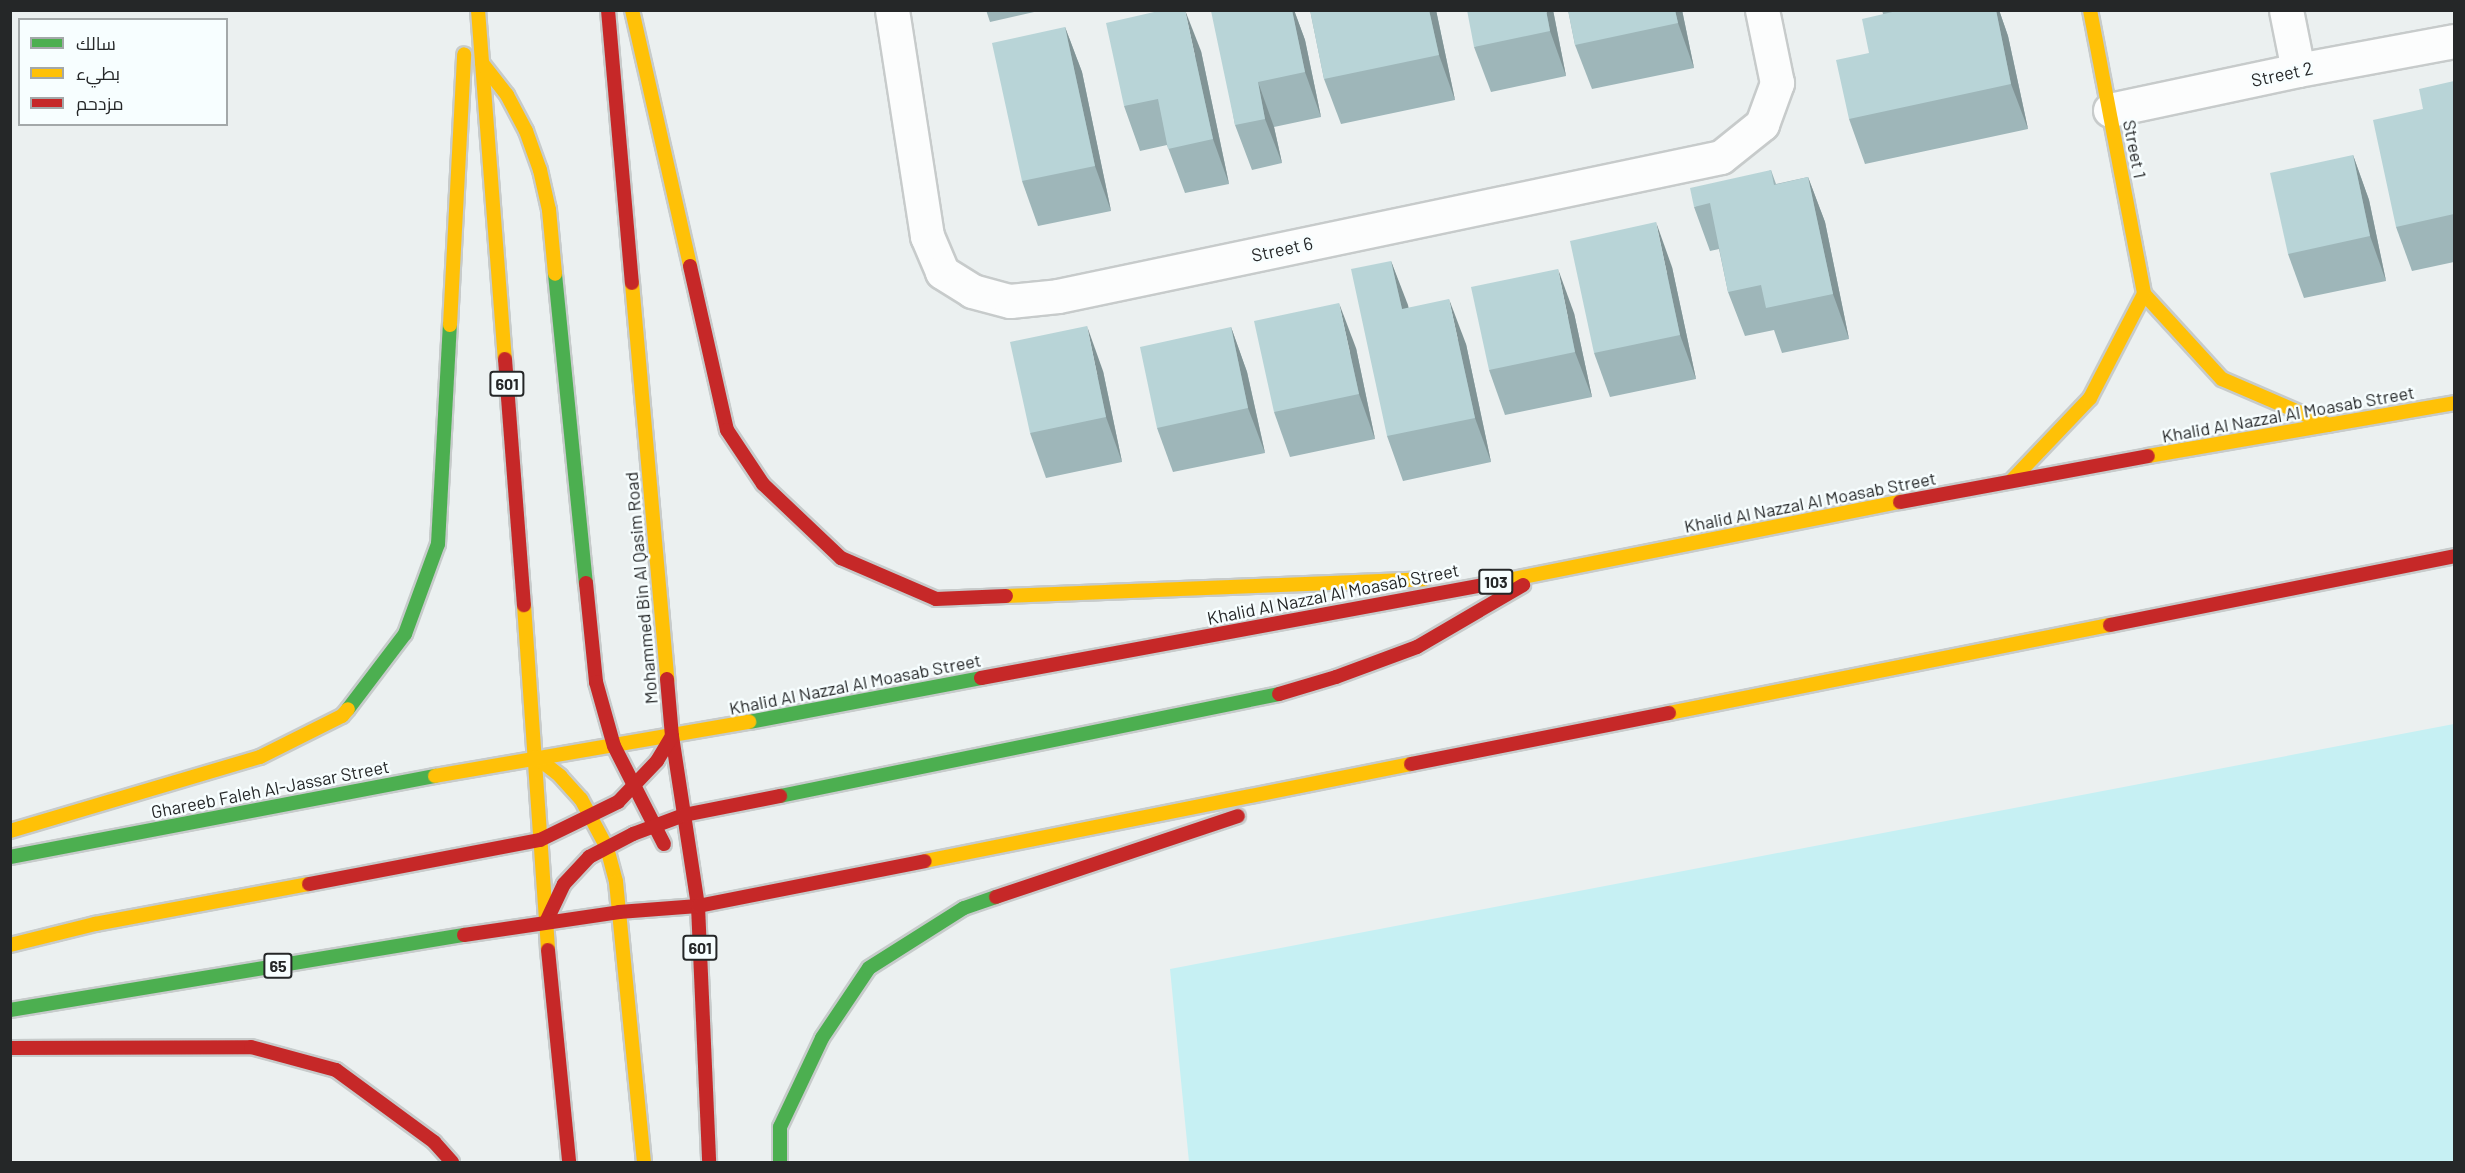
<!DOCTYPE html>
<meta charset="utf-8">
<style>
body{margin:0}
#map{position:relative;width:2465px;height:1173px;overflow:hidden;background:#ebf0f0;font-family:Barlow,Cairo,sans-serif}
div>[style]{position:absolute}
.green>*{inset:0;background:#c6f0f3}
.roads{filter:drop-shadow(2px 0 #c7cbcb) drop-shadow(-2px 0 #c7cbcb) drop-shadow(0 2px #c7cbcb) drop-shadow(0 -2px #c7cbcb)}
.street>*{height:33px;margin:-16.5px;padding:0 16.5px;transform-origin:16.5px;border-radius:16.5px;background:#fcfdfd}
.fast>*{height:14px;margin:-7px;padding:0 7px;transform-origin:7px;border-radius:7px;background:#4caf50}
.slow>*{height:14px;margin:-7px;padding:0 7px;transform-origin:7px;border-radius:7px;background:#ffc107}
.jam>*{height:14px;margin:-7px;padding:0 7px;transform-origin:7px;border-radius:7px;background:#c62828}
.wall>*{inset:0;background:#9eb6b9}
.shaded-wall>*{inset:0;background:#819496}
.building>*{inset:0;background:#b8d4d7}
span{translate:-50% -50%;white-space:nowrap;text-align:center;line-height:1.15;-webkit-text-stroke:5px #f7feff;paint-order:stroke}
.shield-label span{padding:2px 4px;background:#f7feff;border:2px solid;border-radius:4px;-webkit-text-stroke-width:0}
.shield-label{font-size:16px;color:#252728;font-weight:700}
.street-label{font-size:18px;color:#252728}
.frame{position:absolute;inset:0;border:12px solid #252728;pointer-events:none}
.legend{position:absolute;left:18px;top:18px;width:210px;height:108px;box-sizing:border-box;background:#f7feff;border:2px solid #a3a8a9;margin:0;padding:8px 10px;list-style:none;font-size:18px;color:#252728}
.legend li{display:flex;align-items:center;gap:12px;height:30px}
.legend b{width:30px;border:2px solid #a3a8a9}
</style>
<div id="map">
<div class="green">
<div style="clip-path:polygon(2454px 724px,2454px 1162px,1189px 1162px,1170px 969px)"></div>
</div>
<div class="roads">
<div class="street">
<div style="left:892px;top:10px;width:229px;rotate:81.2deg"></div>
<div style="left:927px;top:236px;width:39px;rotate:67deg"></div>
<div style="left:942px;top:272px;width:36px;rotate:32deg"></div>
<div style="left:972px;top:291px;width:39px;rotate:15deg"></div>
<div style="left:1010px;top:301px;width:48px;rotate:-5.9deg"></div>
<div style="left:1058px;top:296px;width:677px;rotate:-11.84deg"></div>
<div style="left:1721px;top:157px;width:53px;rotate:-38.8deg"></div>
<div style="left:1762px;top:124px;width:44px;rotate:-69.9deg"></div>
<div style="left:1777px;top:83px;width:75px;rotate:-101.6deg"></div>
<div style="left:2286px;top:10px;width:61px;rotate:78.7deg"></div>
<div style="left:2110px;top:110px;width:192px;rotate:-12deg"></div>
<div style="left:2298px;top:70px;width:159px;rotate:-10.5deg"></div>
</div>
<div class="fast">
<div style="left:555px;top:274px;width:311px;rotate:84.3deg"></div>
<div style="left:348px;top:709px;width:94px;rotate:-52.8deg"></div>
<div style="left:405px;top:634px;width:96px;rotate:-69.9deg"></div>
<div style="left:438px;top:544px;width:219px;rotate:-86.9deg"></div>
<div style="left:749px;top:722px;width:236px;rotate:-10.7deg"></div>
<div style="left:780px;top:796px;width:509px;rotate:-11.55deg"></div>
<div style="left:10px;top:857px;width:433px;rotate:-10.8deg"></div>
<div style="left:10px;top:1010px;width:460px;rotate:-9.4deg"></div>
<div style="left:780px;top:1162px;width:35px;rotate:-90deg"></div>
<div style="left:780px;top:1127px;width:98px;rotate:-64.7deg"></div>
<div style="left:822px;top:1038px;width:84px;rotate:-56.1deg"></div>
<div style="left:869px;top:968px;width:112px;rotate:-32.3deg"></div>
<div style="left:964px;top:908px;width:34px;rotate:-19deg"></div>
</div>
<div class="slow">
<div style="left:478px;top:10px;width:350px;rotate:85.6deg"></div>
<div style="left:632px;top:10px;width:262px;rotate:77.2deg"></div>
<div style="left:2090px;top:10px;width:289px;rotate:79.2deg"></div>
<div style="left:2144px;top:294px;width:115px;rotate:47.5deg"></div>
<div style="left:2222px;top:379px;width:116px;rotate:23.3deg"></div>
<div style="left:482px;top:63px;width:41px;rotate:52deg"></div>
<div style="left:507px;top:95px;width:41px;rotate:62.2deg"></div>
<div style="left:526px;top:131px;width:41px;rotate:70.3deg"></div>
<div style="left:540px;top:170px;width:41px;rotate:77.3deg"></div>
<div style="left:549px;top:210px;width:64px;rotate:84.6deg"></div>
<div style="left:632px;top:283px;width:398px;rotate:84.9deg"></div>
<div style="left:450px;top:325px;width:271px;rotate:-87deg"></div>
<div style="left:2148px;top:456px;width:311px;rotate:-9.8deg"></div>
<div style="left:2012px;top:480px;width:113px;rotate:-46.4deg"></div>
<div style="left:2090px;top:398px;width:117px;rotate:-62.6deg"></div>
<div style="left:1488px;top:584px;width:420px;rotate:-11.3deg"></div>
<div style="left:1006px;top:596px;width:418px;rotate:-2.3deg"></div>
<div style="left:524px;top:605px;width:346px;rotate:86deg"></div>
<div style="left:1669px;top:713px;width:450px;rotate:-11.3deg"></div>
<div style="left:536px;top:757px;width:31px;rotate:38deg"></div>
<div style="left:560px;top:776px;width:31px;rotate:48deg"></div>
<div style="left:581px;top:799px;width:55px;rotate:62deg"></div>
<div style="left:607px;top:848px;width:35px;rotate:75deg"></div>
<div style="left:616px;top:882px;width:281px;rotate:84.3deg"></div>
<div style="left:435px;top:776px;width:319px;rotate:-9.8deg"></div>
<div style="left:10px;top:831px;width:261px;rotate:-16.5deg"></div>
<div style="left:260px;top:757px;width:92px;rotate:-26.6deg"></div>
<div style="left:342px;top:716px;width:9px;rotate:-49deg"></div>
<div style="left:925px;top:861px;width:496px;rotate:-11.3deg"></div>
<div style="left:10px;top:945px;width:88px;rotate:-13.9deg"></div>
<div style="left:95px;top:924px;width:218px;rotate:-10.6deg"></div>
</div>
<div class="jam">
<div style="left:608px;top:10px;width:274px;rotate:85deg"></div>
<div style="left:690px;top:266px;width:168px;rotate:77.3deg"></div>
<div style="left:727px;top:430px;width:65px;rotate:56.3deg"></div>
<div style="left:763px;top:484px;width:108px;rotate:43.5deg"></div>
<div style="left:841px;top:558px;width:103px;rotate:23.3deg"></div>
<div style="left:936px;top:599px;width:70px;rotate:-2.5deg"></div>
<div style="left:505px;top:359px;width:247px;rotate:85.6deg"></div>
<div style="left:1900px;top:502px;width:252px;rotate:-10.5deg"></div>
<div style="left:586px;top:583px;width:100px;rotate:84.2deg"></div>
<div style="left:596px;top:682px;width:66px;rotate:74.3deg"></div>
<div style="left:614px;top:746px;width:110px;rotate:63deg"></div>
<div style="left:2110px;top:625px;width:351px;rotate:-11.3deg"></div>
<div style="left:981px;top:678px;width:516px;rotate:-10.5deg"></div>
<div style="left:667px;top:679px;width:57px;rotate:85deg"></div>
<div style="left:672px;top:736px;width:172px;rotate:81.3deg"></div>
<div style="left:698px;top:906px;width:256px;rotate:87.5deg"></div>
<div style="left:1279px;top:694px;width:59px;rotate:-16.6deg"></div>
<div style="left:1336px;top:677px;width:86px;rotate:-20.3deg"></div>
<div style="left:1417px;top:647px;width:123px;rotate:-30.3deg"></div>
<div style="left:1411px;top:764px;width:263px;rotate:-11.2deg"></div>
<div style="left:309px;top:884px;width:235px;rotate:-10.8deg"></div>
<div style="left:540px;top:840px;width:87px;rotate:-26deg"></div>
<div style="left:618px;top:802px;width:57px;rotate:-46.4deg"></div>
<div style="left:657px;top:761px;width:29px;rotate:-59deg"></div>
<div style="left:996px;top:897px;width:255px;rotate:-18.5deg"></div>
<div style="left:546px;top:922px;width:42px;rotate:-64.7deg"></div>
<div style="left:564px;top:884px;width:37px;rotate:-47deg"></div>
<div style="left:589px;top:857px;width:50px;rotate:-27.6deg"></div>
<div style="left:633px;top:834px;width:54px;rotate:-20.4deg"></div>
<div style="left:684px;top:815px;width:98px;rotate:-11.2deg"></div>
<div style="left:464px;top:935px;width:157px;rotate:-8.4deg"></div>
<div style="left:619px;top:912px;width:79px;rotate:-4.3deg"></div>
<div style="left:698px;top:906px;width:231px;rotate:-11.2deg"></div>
<div style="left:548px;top:950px;width:213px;rotate:84.3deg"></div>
<div style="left:10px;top:1048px;width:241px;rotate:-0.2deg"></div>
<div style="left:251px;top:1047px;width:88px;rotate:15.1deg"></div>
<div style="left:336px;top:1070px;width:122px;rotate:36.3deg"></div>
<div style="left:434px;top:1142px;width:27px;rotate:48deg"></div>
</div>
</div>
<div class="wall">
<div style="clip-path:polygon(986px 10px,1043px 10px,990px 22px)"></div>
<div style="clip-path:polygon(1215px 10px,1294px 10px,1305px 40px,1321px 117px,1274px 127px,1282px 163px,1252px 170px,1235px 125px)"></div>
<div style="clip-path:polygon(1310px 10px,1436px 10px,1455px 100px,1341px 124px,1324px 79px)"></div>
<div style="clip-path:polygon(1553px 10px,1566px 76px,1491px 92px,1474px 47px)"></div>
<div style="clip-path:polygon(1568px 10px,1682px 10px,1694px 68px,1592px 89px,1575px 45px)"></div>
<div style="clip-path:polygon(1882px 10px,1999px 10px,2008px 36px,2028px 129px,1865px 164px,1849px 119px,1869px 53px,1883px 14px)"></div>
<div style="clip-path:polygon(1065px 27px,1082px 72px,1111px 211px,1038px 226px,1022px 181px)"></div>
<div style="clip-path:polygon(1201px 51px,1229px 184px,1185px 193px,1167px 145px,1140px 151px,1124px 106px)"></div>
<div style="clip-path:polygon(2454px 81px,2454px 262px,2412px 271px,2396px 227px,2423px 109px)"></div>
<div style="clip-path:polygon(2353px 155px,2369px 200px,2386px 281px,2304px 298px,2288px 254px)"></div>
<div style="clip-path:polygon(1771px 170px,1776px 184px,1808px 177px,1825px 222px,1849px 339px,1782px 353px,1774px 330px,1745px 336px,1728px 292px,1719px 249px,1710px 251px,1694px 207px)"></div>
<div style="clip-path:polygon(1391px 261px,1408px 308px,1466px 344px,1491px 462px,1403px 481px,1387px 436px)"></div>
<div style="clip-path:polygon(1672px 267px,1696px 379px,1610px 397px,1594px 353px)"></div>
<div style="clip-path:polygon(1574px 313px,1592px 397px,1505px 415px,1489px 370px)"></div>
<div style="clip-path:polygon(1231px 327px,1247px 372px,1265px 453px,1173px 472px,1157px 428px)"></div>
<div style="clip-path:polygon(1356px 348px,1375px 439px,1290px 457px,1274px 412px)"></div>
<div style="clip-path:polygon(1103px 371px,1122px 462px,1046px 478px,1030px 433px)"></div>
</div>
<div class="shaded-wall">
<div style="clip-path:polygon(1185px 10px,1201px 51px,1229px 184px,1213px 139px)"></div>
<div style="clip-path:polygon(1292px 10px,1294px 10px,1305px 40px,1321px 117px,1305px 72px)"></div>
<div style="clip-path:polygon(1429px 10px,1436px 10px,1455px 100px,1439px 55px)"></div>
<div style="clip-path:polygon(1546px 10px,1553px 10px,1566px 76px,1550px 31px)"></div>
<div style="clip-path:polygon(1675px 10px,1682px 10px,1694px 68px,1678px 23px)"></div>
<div style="clip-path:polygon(1996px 10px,1999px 10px,2008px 36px,2028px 129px,2011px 84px)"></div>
<div style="clip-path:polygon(1065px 27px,1082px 72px,1111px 211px,1095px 166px)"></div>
<div style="clip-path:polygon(1258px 82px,1274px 127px,1282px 163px,1265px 119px)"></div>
<div style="clip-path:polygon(2353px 155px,2369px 200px,2386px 281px,2370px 236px)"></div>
<div style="clip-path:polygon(1808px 177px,1825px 222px,1849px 339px,1833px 294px)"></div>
<div style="clip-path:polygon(1656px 222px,1672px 267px,1696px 379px,1680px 335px)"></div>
<div style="clip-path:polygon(1391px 261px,1408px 305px,1418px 354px,1402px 309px)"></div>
<div style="clip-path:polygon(1558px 269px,1574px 313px,1592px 397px,1575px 352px)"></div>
<div style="clip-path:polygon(1449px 299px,1466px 344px,1491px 462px,1475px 418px)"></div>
<div style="clip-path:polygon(1339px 303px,1356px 348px,1375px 439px,1359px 394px)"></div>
<div style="clip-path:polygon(1087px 326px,1103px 371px,1122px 462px,1106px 417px)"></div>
<div style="clip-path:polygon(1231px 327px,1247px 372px,1265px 453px,1248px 408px)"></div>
</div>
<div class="building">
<div style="clip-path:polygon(1163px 10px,1185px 10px,1213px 139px,1168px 149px,1158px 99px,1124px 106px,1106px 23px)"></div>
<div style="clip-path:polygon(1215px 10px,1292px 10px,1305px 72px,1258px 82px,1265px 119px,1235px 125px,1211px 11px)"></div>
<div style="clip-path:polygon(1310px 10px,1429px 10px,1439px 55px,1324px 79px)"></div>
<div style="clip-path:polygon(1467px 10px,1546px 10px,1550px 31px,1474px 47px)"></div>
<div style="clip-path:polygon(1568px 10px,1675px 10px,1678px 23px,1575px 45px)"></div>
<div style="clip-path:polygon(1901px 10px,1996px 10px,2011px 84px,1849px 119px,1836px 60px,1869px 53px,1862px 19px)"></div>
<div style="clip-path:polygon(1065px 27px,1095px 166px,1022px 181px,992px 43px)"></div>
<div style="clip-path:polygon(2454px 81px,2454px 214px,2396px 227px,2373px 120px,2423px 109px,2419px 89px)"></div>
<div style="clip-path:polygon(2353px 155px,2370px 236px,2288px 254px,2270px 173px)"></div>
<div style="clip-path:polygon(1771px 170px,1774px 185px,1808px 177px,1833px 294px,1766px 308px,1761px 285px,1728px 292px,1710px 203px,1694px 207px,1690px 188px)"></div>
<div style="clip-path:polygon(1656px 222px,1680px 335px,1594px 353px,1570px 241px)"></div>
<div style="clip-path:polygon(1391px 261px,1402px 309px,1449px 299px,1475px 418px,1387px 436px,1351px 269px)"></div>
<div style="clip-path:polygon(1558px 269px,1575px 352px,1489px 370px,1471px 287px)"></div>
<div style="clip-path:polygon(1339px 303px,1359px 394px,1274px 412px,1254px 321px)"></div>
<div style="clip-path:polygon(1087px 326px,1106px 417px,1030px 433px,1010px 342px)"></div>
<div style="clip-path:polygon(1231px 327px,1248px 408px,1157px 428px,1140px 347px)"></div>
</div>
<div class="shield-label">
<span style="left:507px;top:384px">601</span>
<span style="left:1496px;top:582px">103</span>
<span style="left:700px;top:948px">601</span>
<span style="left:278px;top:966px">65</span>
</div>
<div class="street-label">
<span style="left:2282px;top:74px;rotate:-12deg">Street 2</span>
<span style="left:2135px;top:149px;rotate:79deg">Street 1</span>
<span style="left:1282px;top:249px;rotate:-12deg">Street 6</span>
<span style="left:2288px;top:414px;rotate:-10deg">Khalid Al Nazzal Al Moasab Street</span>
<span style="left:1810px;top:502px;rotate:-11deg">Khalid Al Nazzal Al Moasab Street</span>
<span style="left:641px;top:588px;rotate:-95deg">Mohammed Bin Al Qasim Road</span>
<span style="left:1333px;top:594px;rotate:-11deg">Khalid Al Nazzal Al Moasab Street</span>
<span style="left:855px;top:684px;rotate:-11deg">Khalid Al Nazzal Al Moasab Street</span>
<span style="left:270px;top:789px;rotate:-11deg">Ghareeb Faleh Al-Jassar Street</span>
</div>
<div class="frame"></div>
<ul class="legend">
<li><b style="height:8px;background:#4caf50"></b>سالك</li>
<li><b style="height:8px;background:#ffc107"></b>بطيء</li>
<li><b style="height:8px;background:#c62828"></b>مزدحم</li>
</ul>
</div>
